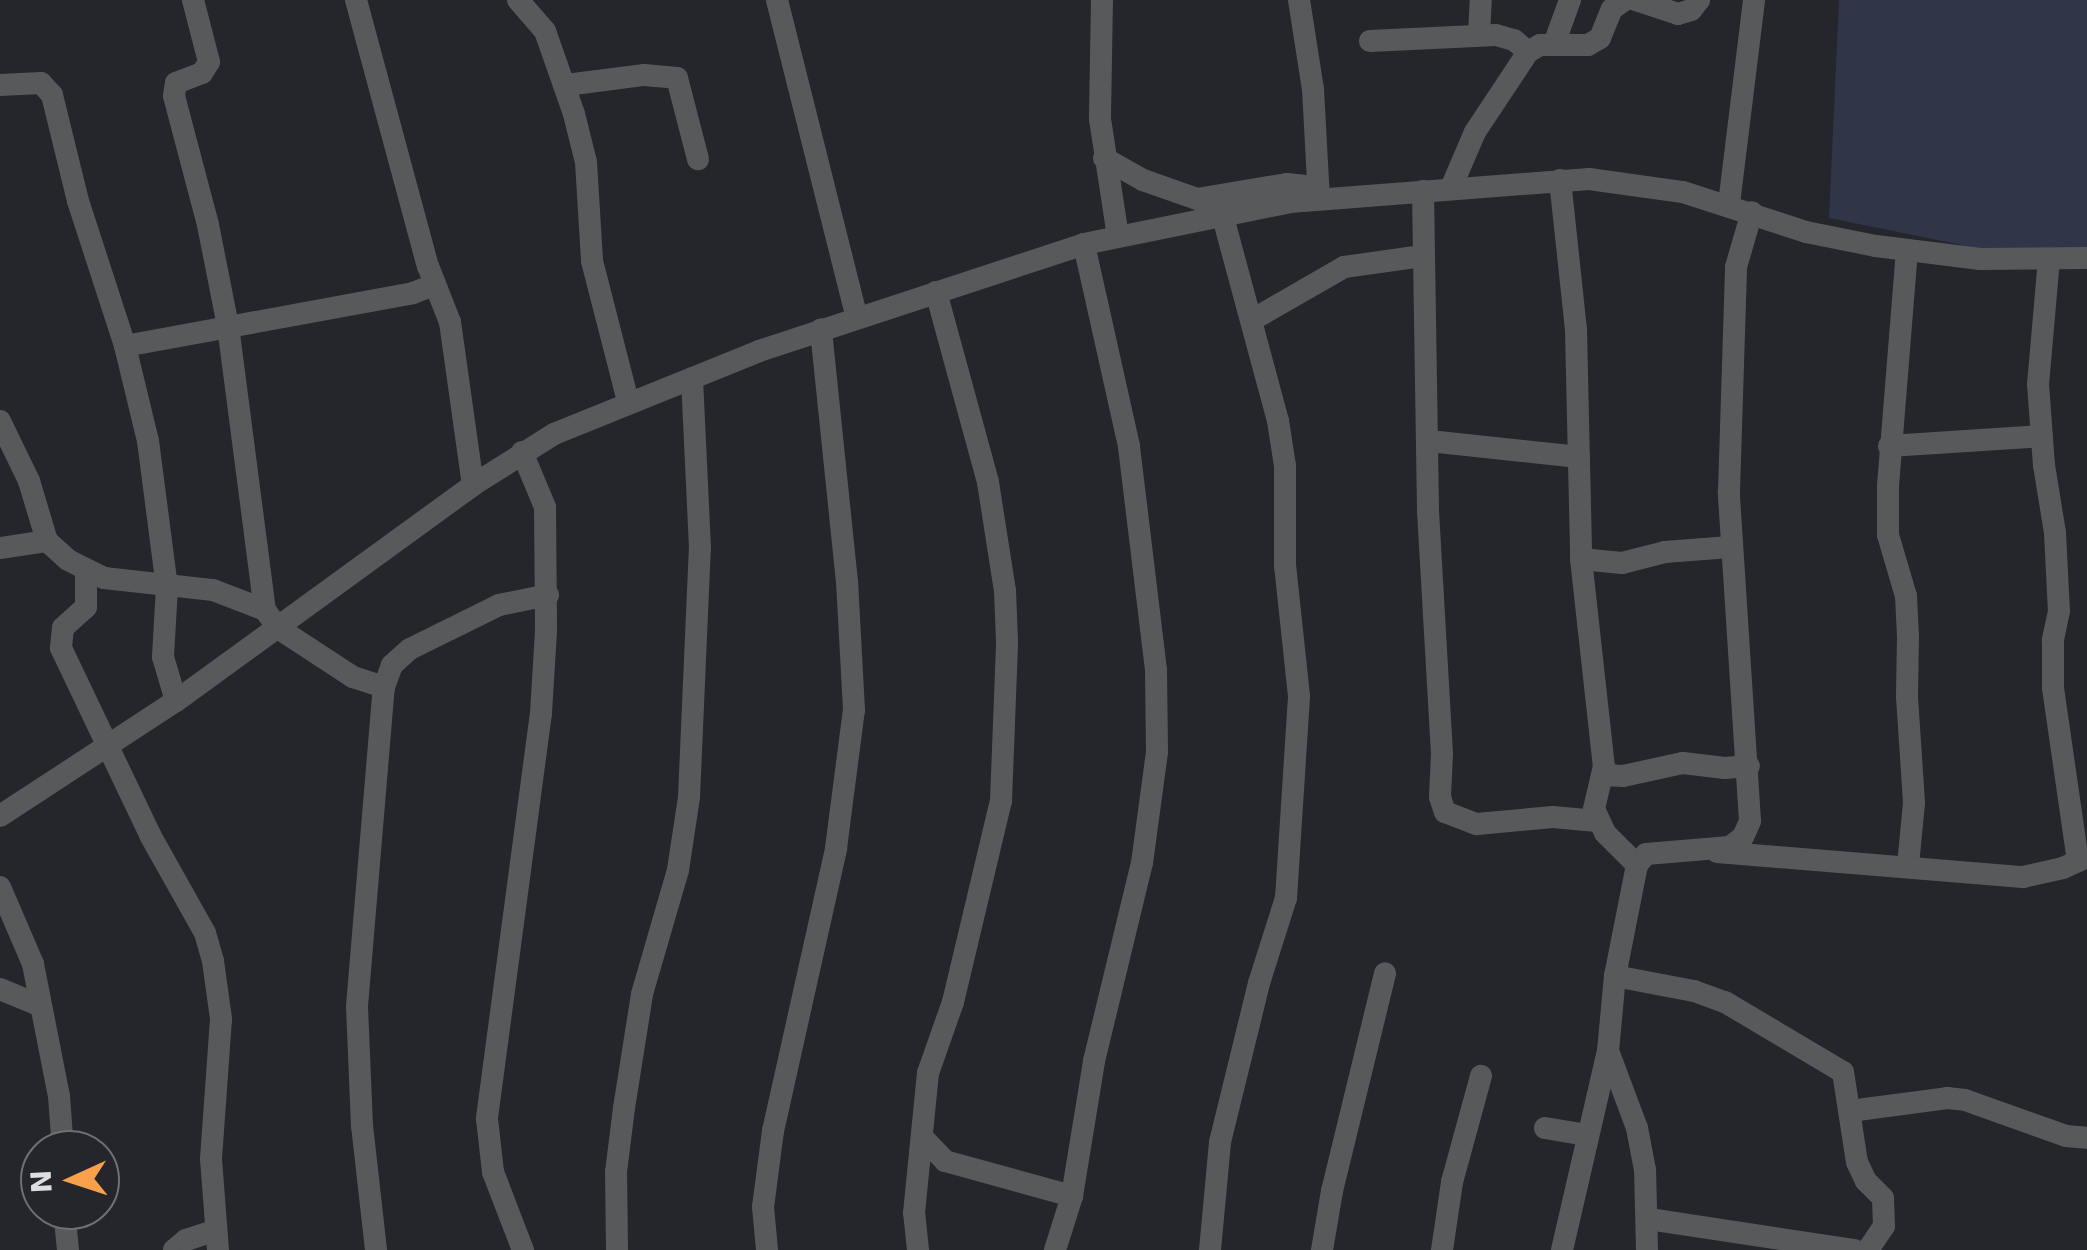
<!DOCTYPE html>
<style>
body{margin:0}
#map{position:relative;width:2087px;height:1250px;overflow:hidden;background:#24262b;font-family:"DejaVu Sans",sans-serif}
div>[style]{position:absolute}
.green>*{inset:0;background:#303647}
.minor>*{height:22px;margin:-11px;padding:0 11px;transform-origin:11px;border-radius:11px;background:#58595b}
span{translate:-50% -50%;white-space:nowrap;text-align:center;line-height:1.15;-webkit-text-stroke:10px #24262b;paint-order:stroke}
.north{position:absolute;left:20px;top:1130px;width:100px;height:100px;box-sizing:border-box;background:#24262b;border:2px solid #6e7074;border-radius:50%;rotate:267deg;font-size:28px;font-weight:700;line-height:40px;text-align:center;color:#dddee2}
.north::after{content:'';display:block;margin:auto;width:35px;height:45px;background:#f9a04c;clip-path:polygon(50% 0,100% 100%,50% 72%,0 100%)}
</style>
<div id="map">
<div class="green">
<div style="clip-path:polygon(1839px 0,2087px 0,2087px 247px,1997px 252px,1829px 218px)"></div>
</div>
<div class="minor">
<div style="left:193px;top:0;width:64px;rotate:75.5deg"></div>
<div style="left:209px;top:62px;width:13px;rotate:122deg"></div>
<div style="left:202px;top:73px;width:28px;rotate:159deg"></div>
<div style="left:176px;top:83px;width:13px;rotate:99deg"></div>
<div style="left:174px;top:96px;width:133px;rotate:75.2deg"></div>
<div style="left:208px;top:225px;width:103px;rotate:78.8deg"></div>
<div style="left:228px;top:326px;width:286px;rotate:82.6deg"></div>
<div style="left:265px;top:610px;width:22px;rotate:54deg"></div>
<div style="left:278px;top:628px;width:90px;rotate:33.2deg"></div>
<div style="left:353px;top:677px;width:33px;rotate:18deg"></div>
<div style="left:356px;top:0;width:276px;rotate:74.9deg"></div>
<div style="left:428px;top:266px;width:60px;rotate:68.6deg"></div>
<div style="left:450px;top:322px;width:165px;rotate:82deg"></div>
<div style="left:518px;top:0;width:41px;rotate:48.9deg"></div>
<div style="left:545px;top:31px;width:88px;rotate:70.7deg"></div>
<div style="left:574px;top:114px;width:49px;rotate:76deg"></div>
<div style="left:586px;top:162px;width:99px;rotate:86.5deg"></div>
<div style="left:592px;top:261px;width:145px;rotate:75.6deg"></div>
<div style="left:777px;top:0;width:328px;rotate:75.9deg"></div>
<div style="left:1102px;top:0;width:119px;rotate:91deg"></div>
<div style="left:1100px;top:119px;width:118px;rotate:81.3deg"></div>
<div style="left:1299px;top:0;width:90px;rotate:81.1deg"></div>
<div style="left:1313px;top:89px;width:110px;rotate:86.9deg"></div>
<div style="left:1636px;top:0;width:44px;rotate:18.4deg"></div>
<div style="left:1678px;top:14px;width:14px;rotate:-17deg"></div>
<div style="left:1691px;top:10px;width:13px;rotate:-51deg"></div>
<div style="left:1479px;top:34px;width:34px;rotate:-87deg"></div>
<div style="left:1370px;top:41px;width:126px;rotate:-2.7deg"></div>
<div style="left:1496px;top:35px;width:19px;rotate:16deg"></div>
<div style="left:1514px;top:40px;width:18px;rotate:41deg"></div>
<div style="left:1554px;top:44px;width:47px;rotate:-70deg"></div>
<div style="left:0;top:85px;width:41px;rotate:-2.8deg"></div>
<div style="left:41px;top:83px;width:16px;rotate:47deg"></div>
<div style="left:52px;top:95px;width:109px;rotate:76.2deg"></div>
<div style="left:78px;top:201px;width:152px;rotate:72deg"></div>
<div style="left:125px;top:346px;width:98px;rotate:76.4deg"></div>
<div style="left:148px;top:441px;width:147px;rotate:82.6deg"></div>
<div style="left:167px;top:587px;width:70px;rotate:93.3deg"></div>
<div style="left:163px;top:657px;width:46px;rotate:73.5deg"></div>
<div style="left:566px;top:85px;width:79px;rotate:-7.3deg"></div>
<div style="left:644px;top:75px;width:33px;rotate:5deg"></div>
<div style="left:677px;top:78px;width:84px;rotate:75.5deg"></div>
<div style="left:1104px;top:158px;width:45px;rotate:29.4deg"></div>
<div style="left:1143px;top:180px;width:57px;rotate:19.4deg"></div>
<div style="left:1197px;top:199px;width:91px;rotate:-9.5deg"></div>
<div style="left:1287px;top:184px;width:30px;rotate:6deg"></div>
<div style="left:1560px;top:180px;width:151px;rotate:83.9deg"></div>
<div style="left:1576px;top:330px;width:229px;rotate:88.7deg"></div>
<div style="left:1581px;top:559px;width:208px;rotate:83.7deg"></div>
<div style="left:1604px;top:766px;width:44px;rotate:103.1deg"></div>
<div style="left:1594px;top:809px;width:26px;rotate:65deg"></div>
<div style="left:1605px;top:833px;width:45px;rotate:45deg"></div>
<div style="left:1451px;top:188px;width:61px;rotate:-66.8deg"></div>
<div style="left:1475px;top:132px;width:96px;rotate:-56.5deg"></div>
<div style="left:1528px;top:52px;width:14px;rotate:-30deg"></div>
<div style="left:1540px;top:45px;width:48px"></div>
<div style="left:1588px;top:45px;width:14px;rotate:-30deg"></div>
<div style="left:1600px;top:38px;width:31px;rotate:-68deg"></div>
<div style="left:1612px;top:9px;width:16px;rotate:-35deg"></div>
<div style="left:1423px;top:191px;width:320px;rotate:89.1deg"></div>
<div style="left:1428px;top:511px;width:243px;rotate:86.7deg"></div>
<div style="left:1442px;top:754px;width:43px;rotate:92.7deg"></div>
<div style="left:1440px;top:797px;width:16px;rotate:72deg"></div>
<div style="left:1445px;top:812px;width:34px;rotate:21deg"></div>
<div style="left:1477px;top:824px;width:76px;rotate:-5.3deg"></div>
<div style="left:1553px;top:817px;width:44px;rotate:5.2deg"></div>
<div style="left:1729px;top:204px;width:206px;rotate:-83deg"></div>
<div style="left:1907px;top:250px;width:237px;rotate:94.6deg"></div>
<div style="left:1888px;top:486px;width:49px;rotate:90deg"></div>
<div style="left:1888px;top:535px;width:64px;rotate:73.6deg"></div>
<div style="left:1906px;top:596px;width:41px;rotate:87.2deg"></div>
<div style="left:1908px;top:637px;width:60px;rotate:91deg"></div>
<div style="left:1907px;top:697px;width:106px;rotate:86.2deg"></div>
<div style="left:1914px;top:803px;width:62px;rotate:95.5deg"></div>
<div style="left:2049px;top:259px;width:125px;rotate:95deg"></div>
<div style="left:2038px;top:384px;width:81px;rotate:85.8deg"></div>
<div style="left:2044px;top:465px;width:69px;rotate:80.8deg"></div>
<div style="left:2055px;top:533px;width:78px;rotate:87.1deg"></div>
<div style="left:2059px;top:611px;width:30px;rotate:102deg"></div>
<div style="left:2053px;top:640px;width:48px;rotate:90deg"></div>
<div style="left:2053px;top:688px;width:175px;rotate:81.8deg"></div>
<div style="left:1252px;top:320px;width:106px;rotate:-29.9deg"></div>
<div style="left:1344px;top:267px;width:79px;rotate:-8deg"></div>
<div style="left:125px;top:346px;width:293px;rotate:-10.4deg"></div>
<div style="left:413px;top:293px;width:22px;rotate:-21deg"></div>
<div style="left:0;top:421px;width:67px;rotate:64.2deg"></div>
<div style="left:29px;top:481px;width:63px;rotate:73.3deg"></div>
<div style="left:47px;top:541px;width:28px;rotate:42deg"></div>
<div style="left:68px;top:560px;width:40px;rotate:26.6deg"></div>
<div style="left:104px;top:578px;width:110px;rotate:6.3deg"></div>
<div style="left:213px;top:590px;width:56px;rotate:21deg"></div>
<div style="left:1429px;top:441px;width:151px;rotate:6.1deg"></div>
<div style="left:1889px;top:446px;width:153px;rotate:-3.7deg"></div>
<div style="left:522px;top:452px;width:60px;rotate:67.3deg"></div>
<div style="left:545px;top:507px;width:124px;rotate:89.5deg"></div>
<div style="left:546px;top:631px;width:82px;rotate:93.5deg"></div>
<div style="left:541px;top:713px;width:410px;rotate:97.6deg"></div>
<div style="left:487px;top:1119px;width:53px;rotate:83.5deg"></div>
<div style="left:493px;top:1172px;width:84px;rotate:69deg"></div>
<div style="left:0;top:548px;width:48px;rotate:-8.5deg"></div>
<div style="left:1581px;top:559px;width:41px;rotate:5.6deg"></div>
<div style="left:1622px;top:563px;width:44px;rotate:-14.3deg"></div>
<div style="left:1665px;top:552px;width:65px;rotate:-4.4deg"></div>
<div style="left:86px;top:570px;width:37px;rotate:90deg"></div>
<div style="left:86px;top:607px;width:31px;rotate:138deg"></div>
<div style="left:63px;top:628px;width:20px;rotate:96deg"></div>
<div style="left:61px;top:648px;width:207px;rotate:64.5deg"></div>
<div style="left:150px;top:835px;width:112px;rotate:60.7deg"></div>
<div style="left:205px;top:933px;width:29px;rotate:74deg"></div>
<div style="left:213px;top:961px;width:59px;rotate:82.1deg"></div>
<div style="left:221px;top:1019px;width:140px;rotate:94.1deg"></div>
<div style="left:211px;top:1159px;width:91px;rotate:85.6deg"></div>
<div style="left:1604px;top:775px;width:19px;rotate:3deg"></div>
<div style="left:1623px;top:776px;width:61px;rotate:-12.2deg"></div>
<div style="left:1683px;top:763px;width:42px;rotate:6.8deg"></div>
<div style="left:1725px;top:768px;width:24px;rotate:-5deg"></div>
<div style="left:0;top:816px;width:210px;rotate:-33.2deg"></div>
<div style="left:176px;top:701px;width:367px;rotate:-36deg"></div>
<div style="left:473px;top:485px;width:96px;rotate:-32.2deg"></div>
<div style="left:554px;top:434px;width:221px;rotate:-22deg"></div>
<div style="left:759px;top:351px;width:342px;rotate:-18.2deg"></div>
<div style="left:1084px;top:244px;width:210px;rotate:-11.5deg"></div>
<div style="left:1290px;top:202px;width:300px;rotate:-4.4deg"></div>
<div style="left:1589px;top:179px;width:95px;rotate:7.9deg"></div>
<div style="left:1683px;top:192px;width:129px;rotate:18deg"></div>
<div style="left:1806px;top:232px;width:71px;rotate:11.3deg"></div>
<div style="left:1876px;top:246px;width:105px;rotate:7.1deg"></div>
<div style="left:1980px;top:259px;width:107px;rotate:-0.5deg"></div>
<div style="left:1717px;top:852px;width:307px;rotate:4.7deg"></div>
<div style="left:2023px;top:877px;width:41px;rotate:-12.7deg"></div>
<div style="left:2063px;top:868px;width:26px;rotate:-25deg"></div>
<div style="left:0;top:887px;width:84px;rotate:66.8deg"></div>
<div style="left:33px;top:964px;width:135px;rotate:78.9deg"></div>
<div style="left:59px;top:1096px;width:54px;rotate:85.8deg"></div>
<div style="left:1615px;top:976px;width:80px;rotate:10.8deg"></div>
<div style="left:1694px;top:991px;width:33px;rotate:20deg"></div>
<div style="left:1725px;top:1002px;width:137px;rotate:30.7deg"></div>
<div style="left:1843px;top:1072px;width:91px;rotate:81.2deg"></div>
<div style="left:1857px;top:1162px;width:21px;rotate:65deg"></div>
<div style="left:1866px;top:1181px;width:24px;rotate:45deg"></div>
<div style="left:1883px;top:1198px;width:28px;rotate:88deg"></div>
<div style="left:1884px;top:1226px;width:29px;rotate:124deg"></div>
<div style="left:0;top:989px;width:44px;rotate:22.5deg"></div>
<div style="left:1850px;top:1111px;width:98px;rotate:-7.6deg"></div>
<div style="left:1947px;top:1098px;width:18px;rotate:6deg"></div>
<div style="left:1965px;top:1100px;width:107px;rotate:19.6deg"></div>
<div style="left:2066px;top:1136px;width:21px;rotate:5deg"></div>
<div style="left:1545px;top:1128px;width:43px;rotate:9.5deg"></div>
<div style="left:923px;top:1138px;width:32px;rotate:46deg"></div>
<div style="left:945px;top:1161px;width:132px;rotate:15.4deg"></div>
<div style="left:64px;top:1210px;width:40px;rotate:84.3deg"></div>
<div style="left:1649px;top:1219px;width:208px;rotate:8.6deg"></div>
<div style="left:174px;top:1250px;width:16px;rotate:-40deg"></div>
<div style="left:186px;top:1240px;width:29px;rotate:-18deg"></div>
<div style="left:376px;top:1250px;width:125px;rotate:-96.4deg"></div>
<div style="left:362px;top:1126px;width:120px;rotate:-92.4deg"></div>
<div style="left:357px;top:1006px;width:320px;rotate:-85.2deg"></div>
<div style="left:384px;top:687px;width:23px;rotate:-70deg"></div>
<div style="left:392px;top:665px;width:24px;rotate:-42deg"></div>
<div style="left:410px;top:649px;width:99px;rotate:-26.3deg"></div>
<div style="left:499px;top:605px;width:50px;rotate:-11.5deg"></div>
<div style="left:617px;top:1250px;width:78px;rotate:-90.7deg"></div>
<div style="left:616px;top:1172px;width:64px;rotate:-82.9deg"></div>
<div style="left:624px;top:1108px;width:115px;rotate:-81deg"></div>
<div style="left:642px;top:994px;width:129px;rotate:-73.8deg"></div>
<div style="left:678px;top:870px;width:74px;rotate:-81.4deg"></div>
<div style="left:689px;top:797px;width:249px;rotate:-87.5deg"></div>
<div style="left:700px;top:548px;width:170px;rotate:-92.7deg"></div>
<div style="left:767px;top:1250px;width:43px;rotate:-95.3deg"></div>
<div style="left:763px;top:1207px;width:77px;rotate:-82.5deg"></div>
<div style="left:773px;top:1131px;width:290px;rotate:-77.4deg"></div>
<div style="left:836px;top:848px;width:139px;rotate:-82.6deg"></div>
<div style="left:854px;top:710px;width:128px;rotate:-93.1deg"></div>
<div style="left:847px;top:582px;width:254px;rotate:-95.9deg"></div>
<div style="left:918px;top:1250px;width:37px;rotate:-96deg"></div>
<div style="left:914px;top:1213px;width:141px;rotate:-84.3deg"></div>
<div style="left:928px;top:1073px;width:75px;rotate:-70.6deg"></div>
<div style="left:953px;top:1002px;width:207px;rotate:-76.6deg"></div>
<div style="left:1001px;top:801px;width:159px;rotate:-87.8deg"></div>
<div style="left:1007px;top:642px;width:51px;rotate:-92.2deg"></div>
<div style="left:1005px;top:591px;width:110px;rotate:-98.9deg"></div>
<div style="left:988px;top:482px;width:197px;rotate:-105.3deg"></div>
<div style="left:1055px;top:1250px;width:57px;rotate:-72.5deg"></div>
<div style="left:1072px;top:1196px;width:137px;rotate:-80.7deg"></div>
<div style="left:1094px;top:1061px;width:204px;rotate:-76.4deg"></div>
<div style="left:1142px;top:863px;width:112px;rotate:-82.3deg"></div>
<div style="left:1157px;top:752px;width:82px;rotate:-90.7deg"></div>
<div style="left:1156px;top:670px;width:226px;rotate:-96.9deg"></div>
<div style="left:1129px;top:446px;width:207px;rotate:-102.6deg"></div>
<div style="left:1210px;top:1250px;width:108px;rotate:-84.7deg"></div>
<div style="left:1220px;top:1142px;width:164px;rotate:-76.2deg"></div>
<div style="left:1259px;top:983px;width:89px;rotate:-72.4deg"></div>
<div style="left:1286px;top:898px;width:202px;rotate:-86.3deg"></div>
<div style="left:1299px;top:696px;width:131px;rotate:-96.1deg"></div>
<div style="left:1285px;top:566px;width:100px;rotate:-90deg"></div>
<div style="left:1285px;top:466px;width:46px;rotate:-98.8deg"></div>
<div style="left:1278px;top:421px;width:215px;rotate:-105.1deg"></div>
<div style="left:1322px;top:1250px;width:60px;rotate:-80.4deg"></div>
<div style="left:1332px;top:1191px;width:224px;rotate:-76.3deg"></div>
<div style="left:1442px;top:1250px;width:69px;rotate:-81.6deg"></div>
<div style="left:1452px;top:1182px;width:110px;rotate:-74.7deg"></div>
<div style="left:1562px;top:1250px;width:204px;rotate:-77deg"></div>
<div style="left:1647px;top:1250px;width:80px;rotate:-91.4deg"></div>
<div style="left:1645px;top:1170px;width:43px;rotate:-100.8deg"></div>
<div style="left:1637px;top:1128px;width:82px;rotate:-110.6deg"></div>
<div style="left:1608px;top:1051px;width:75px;rotate:-84.7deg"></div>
<div style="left:1615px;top:976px;width:113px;rotate:-78.8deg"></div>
<div style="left:1637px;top:865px;width:14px;rotate:-51deg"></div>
<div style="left:1646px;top:854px;width:84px;rotate:-4.8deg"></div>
<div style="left:1730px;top:847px;width:16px;rotate:-38deg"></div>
<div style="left:1743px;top:837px;width:17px;rotate:-66deg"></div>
<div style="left:1750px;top:821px;width:330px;rotate:-93.7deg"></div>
<div style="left:1729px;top:492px;width:225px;rotate:-88.2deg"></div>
<div style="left:1736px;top:267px;width:57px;rotate:-73.8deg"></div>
</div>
<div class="north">N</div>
</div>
